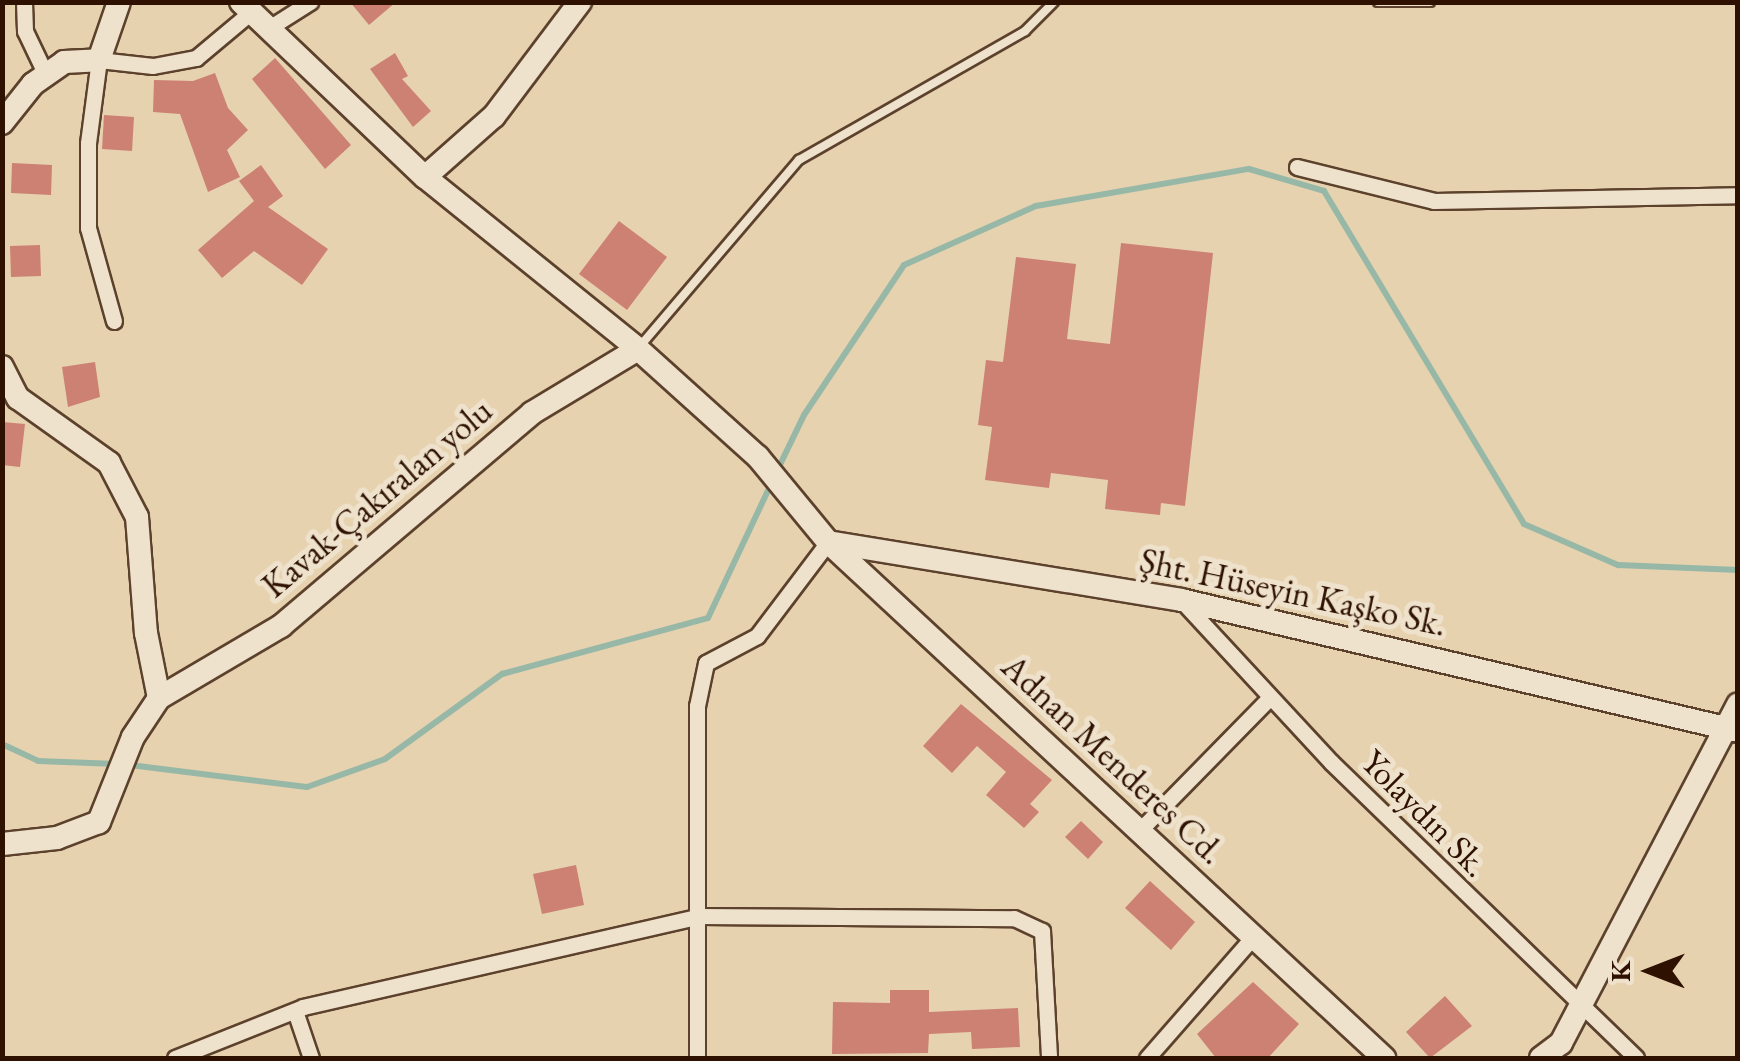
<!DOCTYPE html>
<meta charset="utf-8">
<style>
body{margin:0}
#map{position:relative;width:1740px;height:1061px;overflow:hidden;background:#e7d2b0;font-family:"EB Garamond",serif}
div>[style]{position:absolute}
.stream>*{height:6px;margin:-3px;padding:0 3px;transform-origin:3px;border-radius:3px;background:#97b8a7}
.building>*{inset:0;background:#cc8173}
.roads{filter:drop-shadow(2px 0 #5c412c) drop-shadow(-2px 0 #5c412c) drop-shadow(0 2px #5c412c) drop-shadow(0 -2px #5c412c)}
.lane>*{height:8px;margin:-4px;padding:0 4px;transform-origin:4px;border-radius:4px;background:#efe2cc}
.street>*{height:15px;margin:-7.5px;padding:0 7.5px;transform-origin:7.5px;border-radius:7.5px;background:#efe2cc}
.secondary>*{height:22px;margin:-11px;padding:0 11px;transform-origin:11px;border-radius:11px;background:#efe2cc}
span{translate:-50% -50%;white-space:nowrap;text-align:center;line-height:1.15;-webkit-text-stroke:10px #efe2cc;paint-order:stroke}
.street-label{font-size:35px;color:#2e1100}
.frame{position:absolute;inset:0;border:5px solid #2e1100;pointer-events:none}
.north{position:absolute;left:1600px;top:921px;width:100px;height:100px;-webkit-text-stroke:8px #efe2cc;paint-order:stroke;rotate:270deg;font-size:28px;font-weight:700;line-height:40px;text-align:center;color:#2e1100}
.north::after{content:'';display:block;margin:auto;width:35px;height:45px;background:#2e1100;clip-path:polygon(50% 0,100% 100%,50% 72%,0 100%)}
</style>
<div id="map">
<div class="stream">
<div style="left:776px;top:473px;width:64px;rotate:-64.2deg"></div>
<div style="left:804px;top:415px;width:180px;rotate:-56.3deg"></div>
<div style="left:904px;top:265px;width:145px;rotate:-24.1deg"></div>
<div style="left:1036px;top:206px;width:216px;rotate:-9.9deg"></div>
<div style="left:1249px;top:169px;width:78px;rotate:16.3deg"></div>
<div style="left:1324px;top:191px;width:388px;rotate:59deg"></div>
<div style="left:1524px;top:524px;width:103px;rotate:23.6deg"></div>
<div style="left:1618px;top:565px;width:120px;rotate:2.4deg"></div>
<div style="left:2px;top:744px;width:40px;rotate:25deg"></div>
<div style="left:38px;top:761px;width:79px;rotate:2.2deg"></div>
<div style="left:130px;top:765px;width:178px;rotate:7.1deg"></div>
<div style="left:307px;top:787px;width:83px;rotate:-19.7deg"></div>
<div style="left:385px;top:759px;width:145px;rotate:-36deg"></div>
<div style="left:502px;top:674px;width:213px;rotate:-15.2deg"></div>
<div style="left:708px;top:618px;width:148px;rotate:-64.8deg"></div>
</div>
<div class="building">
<div style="clip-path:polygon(350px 2px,396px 2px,369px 25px)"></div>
<div style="clip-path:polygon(395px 53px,408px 76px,402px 79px,431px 111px,413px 127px,370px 69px)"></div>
<div style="clip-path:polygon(275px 58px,351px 145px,325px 169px,252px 79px)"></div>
<div style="clip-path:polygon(215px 73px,228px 108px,248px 130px,227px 150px,240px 177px,208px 192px,180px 114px,153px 112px,154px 80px,193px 81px)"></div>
<div style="clip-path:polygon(104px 115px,134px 117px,132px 151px,102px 149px)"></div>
<div style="clip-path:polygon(12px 163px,52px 165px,51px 195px,11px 193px)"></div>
<div style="clip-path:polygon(261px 165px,283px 196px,268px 207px,328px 249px,302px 285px,254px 251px,222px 278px,198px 250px,254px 201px,239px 181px)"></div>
<div style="clip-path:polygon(619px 221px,667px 257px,627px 310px,579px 274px)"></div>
<div style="clip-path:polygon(1121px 243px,1213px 253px,1185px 506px,1161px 503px,1160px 515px,1105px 509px,1108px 480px,1051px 473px,1049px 488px,985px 480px,992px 427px,978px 425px,986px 360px,1003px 362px,1016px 257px,1076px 264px,1067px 339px,1110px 344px)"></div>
<div style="clip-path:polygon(40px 245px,41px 276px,11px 277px,10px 246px)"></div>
<div style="clip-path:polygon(95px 362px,100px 397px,68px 407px,62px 367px)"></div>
<div style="clip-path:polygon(2px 422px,25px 424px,20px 467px,2px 465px)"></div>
<div style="clip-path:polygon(961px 704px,1052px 780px,1030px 804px,1039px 812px,1024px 828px,986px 795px,1006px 772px,977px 746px,952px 773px,923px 746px)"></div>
<div style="clip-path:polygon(1081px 821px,1103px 842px,1088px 859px,1065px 837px)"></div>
<div style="clip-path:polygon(576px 865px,584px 905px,542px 914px,533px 874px)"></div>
<div style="clip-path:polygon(1150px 881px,1195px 922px,1171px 950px,1125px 908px)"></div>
<div style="clip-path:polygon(1253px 982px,1299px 1024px,1268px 1058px,1216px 1058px,1197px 1034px)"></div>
<div style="clip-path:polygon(890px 990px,929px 990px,929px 1012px,1018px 1008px,1020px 1047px,972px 1049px,971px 1032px,929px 1034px,928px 1053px,832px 1054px,833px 1002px,890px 1003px)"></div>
<div style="clip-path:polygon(1445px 996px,1472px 1026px,1430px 1058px,1406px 1032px)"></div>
</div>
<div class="roads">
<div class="lane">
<div style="left:1378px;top:2px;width:52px"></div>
<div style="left:640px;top:346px;width:245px;rotate:-49.5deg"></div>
<div style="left:799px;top:160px;width:260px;rotate:-29.7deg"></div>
<div style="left:1025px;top:31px;width:41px;rotate:-45deg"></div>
</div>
<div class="street">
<div style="left:24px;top:2px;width:29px;rotate:88deg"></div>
<div style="left:25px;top:31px;width:49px;rotate:64.5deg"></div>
<div style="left:269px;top:28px;width:49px;rotate:-32.4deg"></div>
<div style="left:1297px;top:167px;width:141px;rotate:13.9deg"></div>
<div style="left:1434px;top:201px;width:304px;rotate:-1.1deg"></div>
<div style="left:114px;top:321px;width:97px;rotate:-105.6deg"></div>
<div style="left:88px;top:228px;width:85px;rotate:-90deg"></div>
<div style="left:88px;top:143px;width:84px;rotate:-82.5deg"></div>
<div style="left:99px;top:60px;width:54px;rotate:6.3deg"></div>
<div style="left:153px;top:66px;width:44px;rotate:-10.5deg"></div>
<div style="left:196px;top:58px;width:72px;rotate:-39.9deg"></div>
<div style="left:1181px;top:600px;width:221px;rotate:47.2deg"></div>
<div style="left:1331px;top:762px;width:425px;rotate:44.1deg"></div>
<div style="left:1139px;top:831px;width:187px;rotate:-45.6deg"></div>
<div style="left:295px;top:1011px;width:50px;rotate:71.2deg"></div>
<div style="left:175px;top:1058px;width:138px;rotate:-21.7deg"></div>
<div style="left:303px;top:1007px;width:406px;rotate:-12.9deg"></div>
<div style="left:699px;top:916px;width:315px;rotate:0.4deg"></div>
<div style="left:1014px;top:918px;width:31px;rotate:25deg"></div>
<div style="left:1042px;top:931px;width:127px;rotate:86.8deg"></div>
<div style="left:697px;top:1058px;width:352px;rotate:-90deg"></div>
<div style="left:697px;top:706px;width:44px;rotate:-78.2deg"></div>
<div style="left:706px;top:663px;width:58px;rotate:-27.9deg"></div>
<div style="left:757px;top:636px;width:118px;rotate:-52.9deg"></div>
<div style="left:1147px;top:1058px;width:161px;rotate:-48.8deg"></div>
</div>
<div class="secondary">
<div style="left:241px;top:2px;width:254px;rotate:43.6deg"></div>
<div style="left:425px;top:177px;width:274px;rotate:38.9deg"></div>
<div style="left:638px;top:349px;width:161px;rotate:42deg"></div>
<div style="left:758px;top:457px;width:110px;rotate:50.5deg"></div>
<div style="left:828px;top:542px;width:759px;rotate:42.86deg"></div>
<div style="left:2px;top:123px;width:50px;rotate:-51.5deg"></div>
<div style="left:33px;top:84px;width:38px;rotate:-35deg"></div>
<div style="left:64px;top:62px;width:35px;rotate:-3deg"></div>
<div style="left:99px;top:60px;width:61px;rotate:-71deg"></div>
<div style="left:425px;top:177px;width:92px;rotate:-41.5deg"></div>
<div style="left:494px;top:116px;width:143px;rotate:-53deg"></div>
<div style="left:2px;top:367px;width:35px;rotate:63deg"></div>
<div style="left:18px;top:398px;width:112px;rotate:35.5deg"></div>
<div style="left:109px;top:463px;width:61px;rotate:62.6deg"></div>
<div style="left:137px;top:517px;width:116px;rotate:85.6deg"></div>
<div style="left:146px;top:633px;width:66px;rotate:78.7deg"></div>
<div style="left:159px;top:698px;width:47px;rotate:123.7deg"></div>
<div style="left:133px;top:737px;width:92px;rotate:111.8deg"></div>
<div style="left:99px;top:822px;width:45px;rotate:159.1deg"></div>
<div style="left:57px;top:838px;width:55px;rotate:173.8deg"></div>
<div style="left:828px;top:542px;width:358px;rotate:9.3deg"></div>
<div style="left:1181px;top:600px;width:572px;rotate:13.23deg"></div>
<div style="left:159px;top:698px;width:142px;rotate:-30.5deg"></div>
<div style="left:281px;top:626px;width:329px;rotate:-40.3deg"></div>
<div style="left:532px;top:413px;width:124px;rotate:-31.1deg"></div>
<div style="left:1541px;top:1058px;width:25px;rotate:-37deg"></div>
<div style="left:1561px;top:1043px;width:382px;rotate:-62.4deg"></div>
</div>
</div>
<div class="street-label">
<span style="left:377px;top:498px;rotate:-40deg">Kavak-Çakıralan yolu</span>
<span style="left:1293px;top:592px;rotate:12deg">Şht. Hüseyin Kaşko Sk.</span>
<span style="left:1113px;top:759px;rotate:43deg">Adnan Menderes Cd.</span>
<span style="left:1425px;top:813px;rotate:45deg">Yolaydın Sk.</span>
</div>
<div class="frame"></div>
<div class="north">K</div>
</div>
